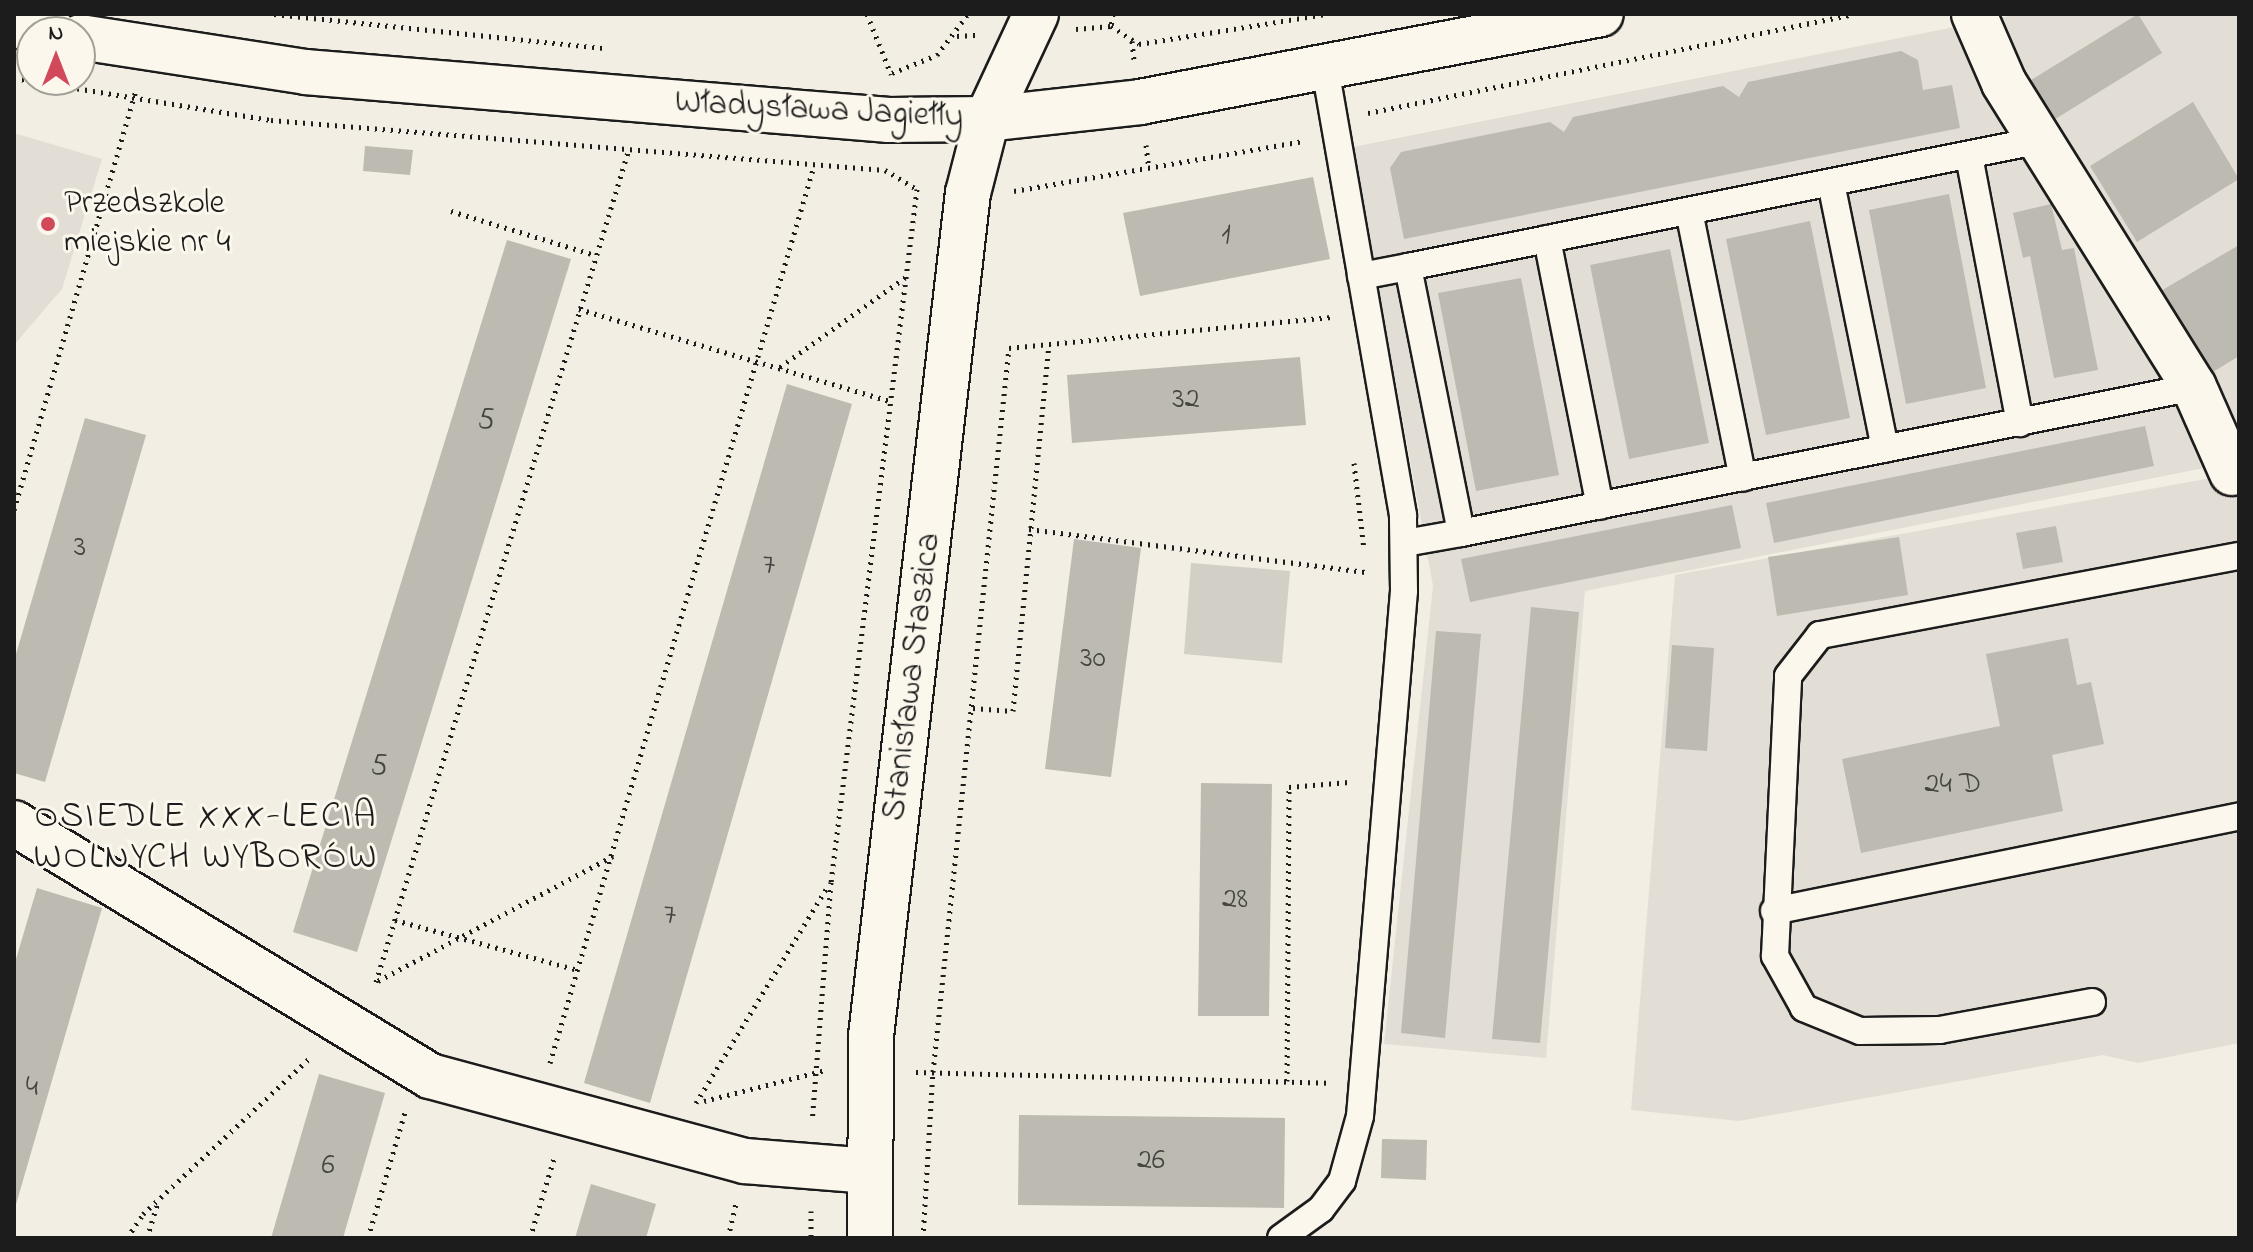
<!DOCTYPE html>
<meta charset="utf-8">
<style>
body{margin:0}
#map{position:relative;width:2253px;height:1252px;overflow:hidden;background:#f2eee4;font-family:"Indie Flower",sans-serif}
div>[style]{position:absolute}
.built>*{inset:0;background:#e2ded5}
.green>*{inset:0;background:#d2cfc6}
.building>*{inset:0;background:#bdbab1}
.path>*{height:5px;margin-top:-2.5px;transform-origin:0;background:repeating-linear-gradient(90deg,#1c1c1c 0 2px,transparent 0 8px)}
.roads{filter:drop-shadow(2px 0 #1c1c1c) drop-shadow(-2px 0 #1c1c1c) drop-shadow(0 2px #1c1c1c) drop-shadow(0 -2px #1c1c1c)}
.service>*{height:26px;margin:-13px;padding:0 13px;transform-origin:13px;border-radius:13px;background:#fbf7ec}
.minor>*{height:44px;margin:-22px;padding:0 22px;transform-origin:22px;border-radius:22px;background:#fbf7ec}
.dots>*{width:22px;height:22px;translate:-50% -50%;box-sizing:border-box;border:4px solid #fbf7ec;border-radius:50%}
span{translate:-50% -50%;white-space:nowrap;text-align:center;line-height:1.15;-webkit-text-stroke:6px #fbf7ec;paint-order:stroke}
.number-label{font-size:30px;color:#444441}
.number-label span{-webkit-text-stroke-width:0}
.street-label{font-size:34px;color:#1c1c1c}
.poi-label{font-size:34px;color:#1c1c1c}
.left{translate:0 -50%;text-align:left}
.neighbourhood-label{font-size:36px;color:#1c1c1c;letter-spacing:2px}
.frame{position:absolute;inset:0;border:16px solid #1c1c1c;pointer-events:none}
.north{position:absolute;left:16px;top:16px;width:80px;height:80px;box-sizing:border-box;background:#fbf7ec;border:2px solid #a29f99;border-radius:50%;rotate:0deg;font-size:22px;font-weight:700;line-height:32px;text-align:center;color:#1c1c1c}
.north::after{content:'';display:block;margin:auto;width:28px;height:36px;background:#d1495b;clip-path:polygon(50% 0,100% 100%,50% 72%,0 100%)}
</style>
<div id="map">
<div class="built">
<div style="clip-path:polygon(2019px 14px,2239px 14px,2239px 461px,1585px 591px,1546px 1058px,1384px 1044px,1433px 586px,1353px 147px)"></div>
<div style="clip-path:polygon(14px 133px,102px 159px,62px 289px,14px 345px)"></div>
<div style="clip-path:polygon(2239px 473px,2239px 1043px,2138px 1063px,2103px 1055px,1739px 1121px,1631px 1110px,1675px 575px)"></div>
</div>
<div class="green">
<div style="clip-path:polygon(1191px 563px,1290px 571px,1282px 663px,1184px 654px)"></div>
</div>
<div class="building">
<div style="clip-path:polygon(2138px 14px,2162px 53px,2052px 121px,2028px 82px)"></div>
<div style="clip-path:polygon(1901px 51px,1918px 60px,1923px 90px,1952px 85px,1960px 128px,1404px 239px,1390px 168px,1401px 152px,1550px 122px,1564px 132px,1573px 117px,1723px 86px,1739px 97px,1748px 82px)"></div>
<div style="clip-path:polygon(2193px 102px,2239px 179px,2137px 242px,2090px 166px)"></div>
<div style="clip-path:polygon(365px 146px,413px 150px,410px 175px,363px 171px)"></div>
<div style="clip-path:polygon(1313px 177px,1330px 259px,1140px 296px,1123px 213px)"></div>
<div style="clip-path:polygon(1949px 194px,1986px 388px,1906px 404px,1869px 210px)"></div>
<div style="clip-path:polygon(2051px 204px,2062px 250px,2074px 248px,2098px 370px,2054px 378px,2030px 256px,2023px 258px,2013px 213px)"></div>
<div style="clip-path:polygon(1810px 221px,1850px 418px,1766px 435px,1726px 239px)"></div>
<div style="clip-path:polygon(507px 240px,571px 259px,357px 952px,293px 932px)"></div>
<div style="clip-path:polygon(2239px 245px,2239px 356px,2208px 375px,2159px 292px)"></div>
<div style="clip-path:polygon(1670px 249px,1709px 443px,1629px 459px,1590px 265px)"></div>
<div style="clip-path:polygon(1521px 278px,1559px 475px,1476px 491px,1438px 293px)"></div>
<div style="clip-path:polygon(1300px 357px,1306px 425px,1072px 443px,1067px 375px)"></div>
<div style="clip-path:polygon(787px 384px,852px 404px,650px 1103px,584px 1083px)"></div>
<div style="clip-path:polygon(85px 418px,146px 435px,45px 782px,14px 773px,14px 661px)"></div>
<div style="clip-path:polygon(2145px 426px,2154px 466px,1774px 543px,1766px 503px)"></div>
<div style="clip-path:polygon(1732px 505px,1741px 548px,1470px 602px,1461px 559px)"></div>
<div style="clip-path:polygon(2056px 526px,2063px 562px,2023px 569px,2016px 533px)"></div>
<div style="clip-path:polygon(1899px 537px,1908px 595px,1777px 616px,1768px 557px)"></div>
<div style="clip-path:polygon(1074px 539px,1141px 548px,1111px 777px,1045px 769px)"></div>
<div style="clip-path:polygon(1531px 607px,1579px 612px,1540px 1043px,1492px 1039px)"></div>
<div style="clip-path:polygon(1436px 631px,1481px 634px,1445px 1038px,1401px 1033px)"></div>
<div style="clip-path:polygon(2068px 638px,2077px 685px,2091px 682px,2104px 744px,2052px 755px,2063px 811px,1861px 853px,1842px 759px,2000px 726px,1986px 654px)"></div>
<div style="clip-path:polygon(1672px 645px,1714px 648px,1707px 751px,1665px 748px)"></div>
<div style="clip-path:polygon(1201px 783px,1272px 784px,1269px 1016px,1198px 1016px)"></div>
<div style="clip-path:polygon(37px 888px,102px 908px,15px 1208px,14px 966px)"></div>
<div style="clip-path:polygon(319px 1074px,385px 1093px,343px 1238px,271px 1238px)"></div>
<div style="clip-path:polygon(1019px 1115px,1285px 1118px,1284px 1208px,1018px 1205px)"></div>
<div style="clip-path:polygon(1382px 1139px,1427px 1140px,1426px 1180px,1381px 1178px)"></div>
<div style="clip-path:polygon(591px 1184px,656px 1204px,646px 1238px,575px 1238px)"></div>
</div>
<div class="path">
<div style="left:274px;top:14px;width:332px;rotate:5.9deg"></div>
<div style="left:867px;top:14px;width:65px;rotate:68.2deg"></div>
<div style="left:1113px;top:14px;width:12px;rotate:99deg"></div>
<div style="left:1111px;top:26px;width:33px;rotate:33deg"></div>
<div style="left:1139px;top:44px;width:189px;rotate:-9.1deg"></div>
<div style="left:1076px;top:29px;width:35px;rotate:-5deg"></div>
<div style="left:957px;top:36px;width:22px;rotate:-3deg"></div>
<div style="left:1132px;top:41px;width:19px;rotate:84deg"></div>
<div style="left:892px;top:73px;width:48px;rotate:-21.8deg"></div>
<div style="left:937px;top:55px;width:51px;rotate:-52.9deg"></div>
<div style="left:14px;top:78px;width:260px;rotate:9.3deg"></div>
<div style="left:271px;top:120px;width:616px;rotate:4.66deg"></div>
<div style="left:885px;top:170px;width:37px;rotate:31deg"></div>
<div style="left:917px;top:189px;width:698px;rotate:97.07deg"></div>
<div style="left:831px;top:882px;width:240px;rotate:94.5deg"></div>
<div style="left:1368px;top:113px;width:495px;rotate:-11.5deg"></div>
<div style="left:1146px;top:145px;width:23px;rotate:83deg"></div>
<div style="left:1014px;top:191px;width:294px;rotate:-9.8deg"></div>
<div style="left:451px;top:211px;width:151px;rotate:17deg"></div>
<div style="left:579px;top:309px;width:324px;rotate:16.5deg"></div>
<div style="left:780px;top:367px;width:156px;rotate:-35.6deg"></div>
<div style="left:1354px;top:463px;width:87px;rotate:83.4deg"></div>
<div style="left:14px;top:510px;width:438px;rotate:-73.8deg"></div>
<div style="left:1029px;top:529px;width:341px;rotate:7.3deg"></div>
<div style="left:973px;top:708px;width:40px;rotate:4.3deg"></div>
<div style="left:1013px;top:711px;width:368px;rotate:-84.4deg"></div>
<div style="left:613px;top:856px;width:268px;rotate:152deg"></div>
<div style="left:376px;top:982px;width:867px;rotate:-73.11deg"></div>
<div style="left:395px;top:920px;width:190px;rotate:15.3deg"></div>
<div style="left:550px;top:1063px;width:935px;rotate:-73.6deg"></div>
<div style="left:916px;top:1072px;width:413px;rotate:1.5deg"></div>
<div style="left:1287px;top:1081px;width:294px;rotate:-89.6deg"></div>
<div style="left:1289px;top:787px;width:60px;rotate:-4.8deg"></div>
<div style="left:704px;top:1101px;width:126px;rotate:-14.3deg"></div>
<div style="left:696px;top:1103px;width:254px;rotate:-58.7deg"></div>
<div style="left:811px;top:1211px;width:27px;rotate:90deg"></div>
<div style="left:127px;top:1238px;width:29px;rotate:-56deg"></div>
<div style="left:143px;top:1214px;width:230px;rotate:-43.1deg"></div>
<div style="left:147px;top:1238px;width:39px;rotate:-73deg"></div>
<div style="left:368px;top:1238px;width:131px;rotate:-73.6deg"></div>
<div style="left:530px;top:1238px;width:87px;rotate:-73.2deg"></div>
<div style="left:728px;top:1238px;width:35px;rotate:-77deg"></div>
<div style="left:923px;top:1238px;width:166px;rotate:-86.6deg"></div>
<div style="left:933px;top:1072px;width:728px;rotate:-84.01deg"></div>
<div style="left:1009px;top:348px;width:324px;rotate:-5.5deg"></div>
</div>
<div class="roads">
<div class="service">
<div style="left:2041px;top:140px;width:646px;rotate:168.66deg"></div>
<div style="left:1408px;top:267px;width:271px;rotate:78.7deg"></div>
<div style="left:1461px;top:533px;width:747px;rotate:-11.26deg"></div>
<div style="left:1969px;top:156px;width:272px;rotate:79.2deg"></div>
<div style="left:1831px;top:183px;width:271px;rotate:78.5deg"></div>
<div style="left:1689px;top:211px;width:272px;rotate:78.6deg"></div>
<div style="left:1547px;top:239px;width:272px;rotate:78.8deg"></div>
<div style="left:1361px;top:276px;width:48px;rotate:-10.8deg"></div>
<div style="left:1405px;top:543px;width:57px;rotate:-10.1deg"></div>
<div style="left:1774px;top:911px;width:475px;rotate:-11.5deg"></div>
<div style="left:2092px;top:1002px;width:155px;rotate:169.6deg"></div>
<div style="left:1940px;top:1030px;width:80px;rotate:179.3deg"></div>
<div style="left:1860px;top:1031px;width:61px;rotate:-157.7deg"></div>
<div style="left:1804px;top:1008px;width:60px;rotate:-119.1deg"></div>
<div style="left:1775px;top:956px;width:280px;rotate:-87.3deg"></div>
<div style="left:1788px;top:676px;width:52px;rotate:-52deg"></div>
<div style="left:1820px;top:635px;width:426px;rotate:-10.7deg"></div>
<div style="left:1281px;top:1238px;width:49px;rotate:-35.9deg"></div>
<div style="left:1321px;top:1209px;width:35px;rotate:-53deg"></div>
<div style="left:1342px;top:1181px;width:67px;rotate:-74.5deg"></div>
<div style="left:1360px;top:1116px;width:527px;rotate:-85.21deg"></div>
<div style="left:1404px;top:591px;width:76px;rotate:-90.8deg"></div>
<div style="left:1403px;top:515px;width:454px;rotate:-99.9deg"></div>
</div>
<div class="minor">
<div style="left:1974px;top:14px;width:75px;rotate:66.5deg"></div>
<div style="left:2004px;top:83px;width:358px;rotate:58deg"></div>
<div style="left:2194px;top:387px;width:94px;rotate:66.2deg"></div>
<div style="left:14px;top:25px;width:40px;rotate:10deg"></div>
<div style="left:80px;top:37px;width:228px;rotate:8.8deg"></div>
<div style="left:305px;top:72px;width:586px;rotate:4.7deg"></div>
<div style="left:889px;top:120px;width:98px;rotate:-0.6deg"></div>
<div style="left:987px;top:119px;width:154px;rotate:-6.3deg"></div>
<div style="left:1140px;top:102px;width:469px;rotate:-10.8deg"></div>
<div style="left:14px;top:823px;width:487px;rotate:31.3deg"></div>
<div style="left:430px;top:1076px;width:326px;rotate:15.1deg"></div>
<div style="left:745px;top:1161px;width:125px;rotate:4.6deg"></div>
<div style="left:870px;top:1238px;width:202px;rotate:-89.7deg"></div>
<div style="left:871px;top:1036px;width:849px;rotate:-83.44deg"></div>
<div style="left:968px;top:193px;width:76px;rotate:-75.6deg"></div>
<div style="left:987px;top:119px;width:116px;rotate:-65deg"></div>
</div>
</div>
<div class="dots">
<div style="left:48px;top:224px;background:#d1495b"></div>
</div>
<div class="number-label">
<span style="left:1226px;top:236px">1</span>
<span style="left:1186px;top:400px">32</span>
<span style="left:486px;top:421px">5</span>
<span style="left:80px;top:548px">3</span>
<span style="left:769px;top:566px">7</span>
<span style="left:1093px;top:659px">30</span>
<span style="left:379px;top:767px">5</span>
<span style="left:1953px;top:785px">24 D</span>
<span style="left:1235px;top:900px">28</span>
<span style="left:670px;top:916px">7</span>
<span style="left:32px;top:1088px">4</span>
<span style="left:1151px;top:1161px">26</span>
<span style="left:328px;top:1166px">6</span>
</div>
<div class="street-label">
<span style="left:819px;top:111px;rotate:3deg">Władysława Jagiełły</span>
<span style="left:913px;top:677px;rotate:-83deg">Stanisława Staszica</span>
</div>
<div class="poi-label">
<span class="left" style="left:64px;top:224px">Przedszkole<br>miejskie nr 4</span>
</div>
<div class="neighbourhood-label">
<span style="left:206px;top:838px">OSIEDLE XXX-LECIA<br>WOLNYCH WYBORÓW</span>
</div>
<div class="frame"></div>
<div class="north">N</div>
</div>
